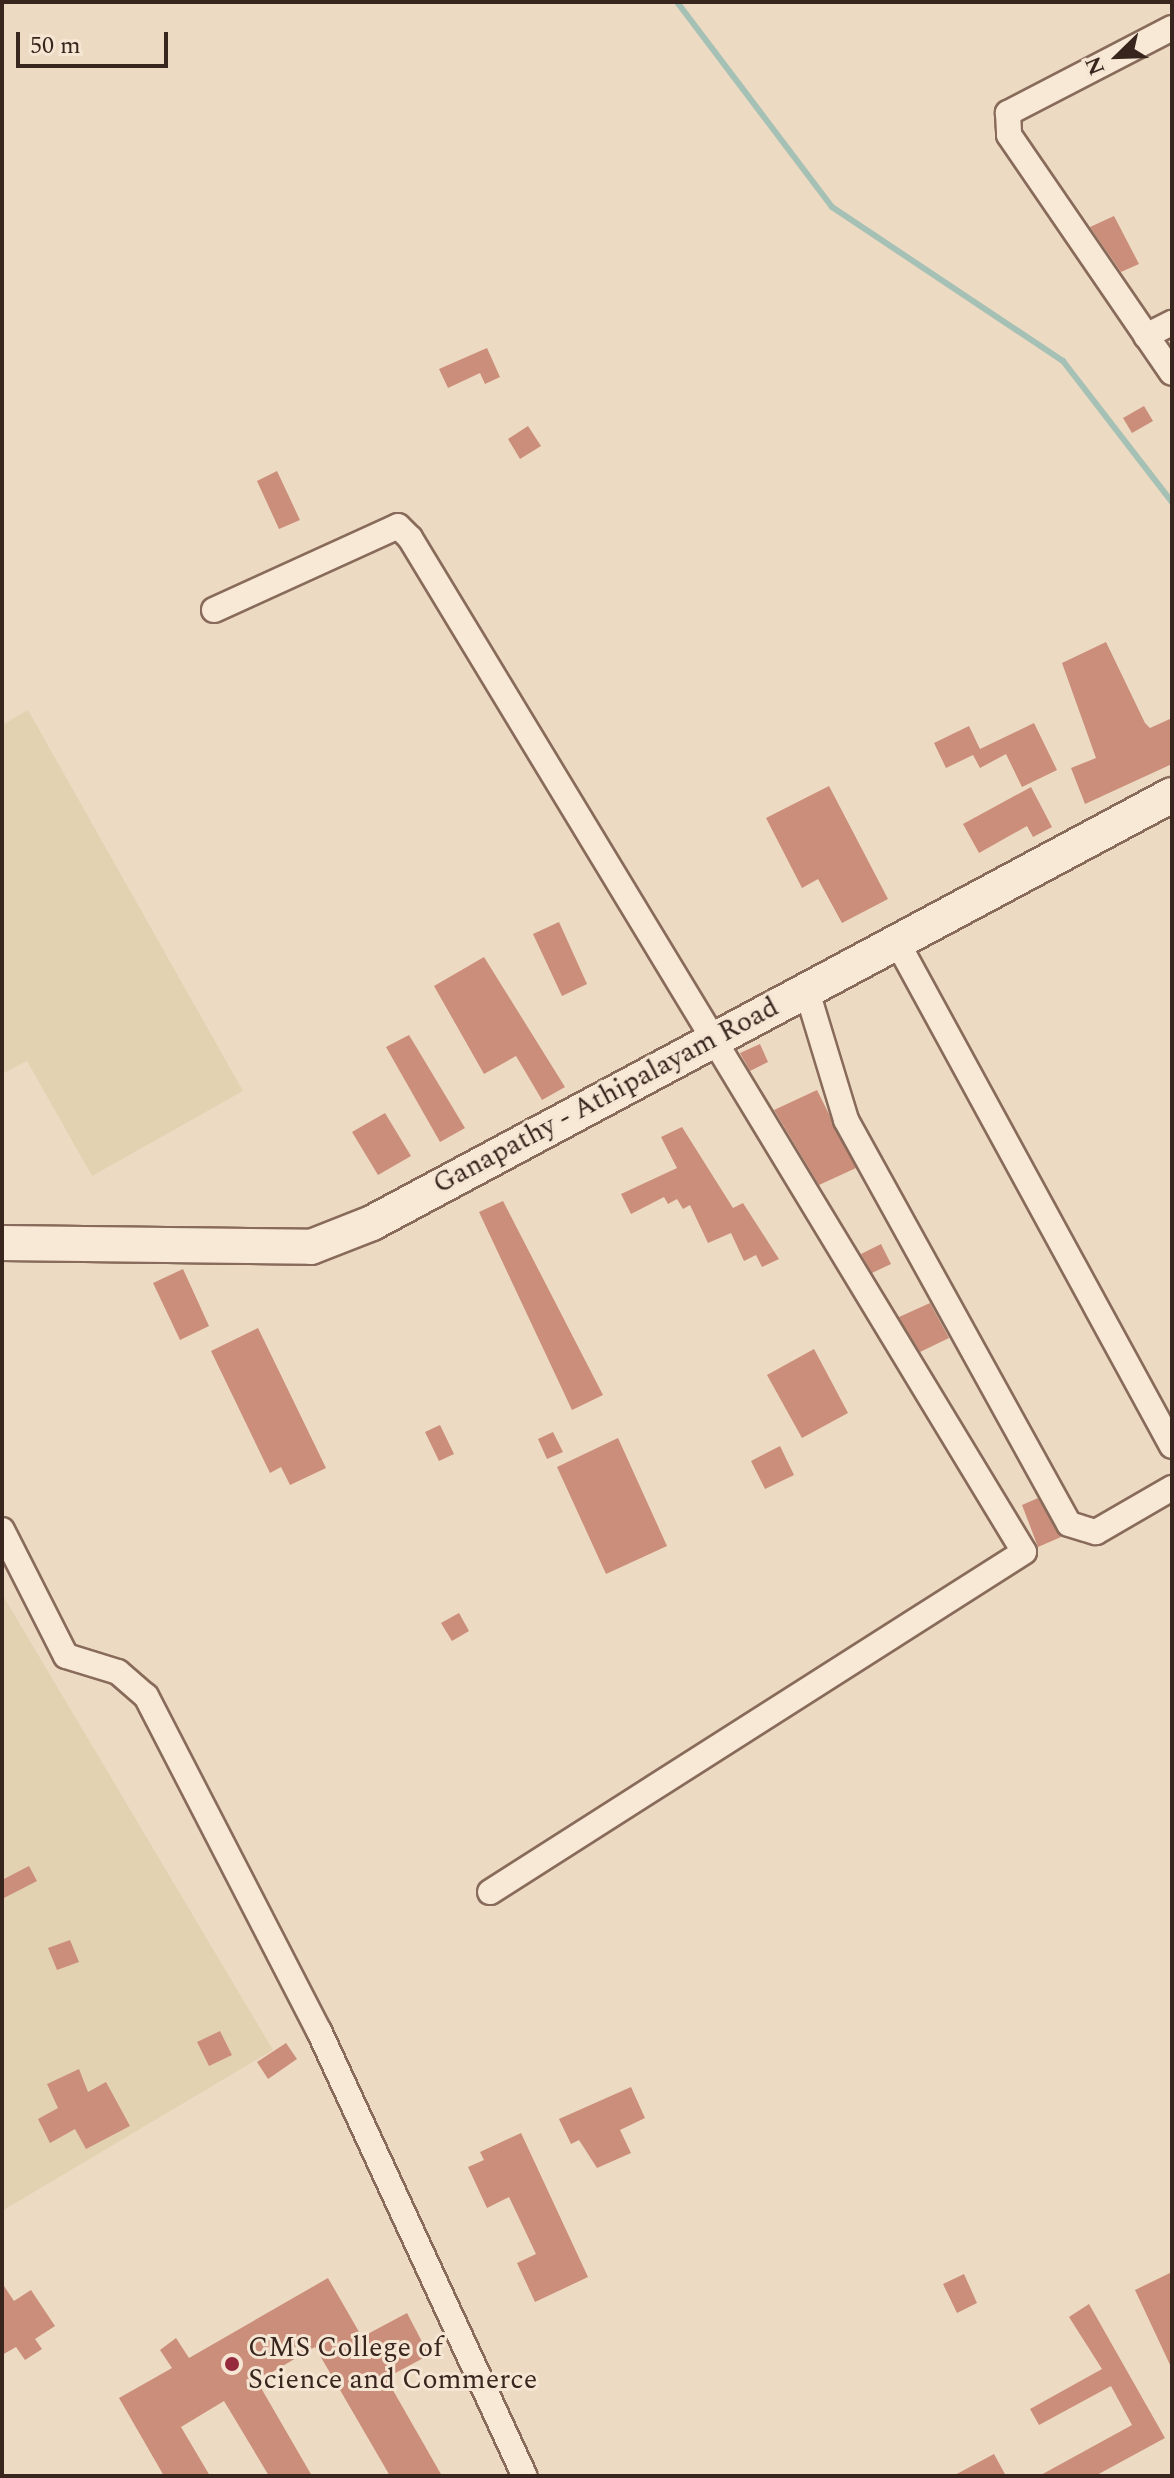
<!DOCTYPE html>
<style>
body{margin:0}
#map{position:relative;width:1174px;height:2478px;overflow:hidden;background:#eddac3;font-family:Spectral,serif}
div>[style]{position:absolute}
.farmland>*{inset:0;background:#e3d2b1}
.stream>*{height:6px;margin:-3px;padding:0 3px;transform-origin:3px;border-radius:3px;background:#a5c0b4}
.building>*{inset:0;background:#cb8e7a}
.roads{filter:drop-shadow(2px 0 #886b5a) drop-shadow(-2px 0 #886b5a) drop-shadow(0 2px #886b5a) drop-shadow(0 -2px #886b5a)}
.minor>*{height:24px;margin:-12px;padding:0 12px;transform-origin:12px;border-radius:12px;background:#f8e8d6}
.secondary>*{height:34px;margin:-17px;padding:0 17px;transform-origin:17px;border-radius:17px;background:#f8e8d6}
.dots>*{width:22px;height:22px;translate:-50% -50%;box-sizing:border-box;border:4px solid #f5e5d3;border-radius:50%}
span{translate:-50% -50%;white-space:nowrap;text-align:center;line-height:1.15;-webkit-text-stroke:6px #f5e5d3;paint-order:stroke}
.street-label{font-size:28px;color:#38261e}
.poi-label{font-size:28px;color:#38261e}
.left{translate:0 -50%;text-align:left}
.frame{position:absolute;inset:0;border:4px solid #38261e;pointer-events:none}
.north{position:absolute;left:1078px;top:16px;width:80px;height:80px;-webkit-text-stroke:6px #f5e5d3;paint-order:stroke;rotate:247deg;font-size:22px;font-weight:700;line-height:32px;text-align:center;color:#38261e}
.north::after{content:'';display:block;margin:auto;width:28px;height:36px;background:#38261e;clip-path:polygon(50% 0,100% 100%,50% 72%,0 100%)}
.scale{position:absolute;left:16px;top:32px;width:152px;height:36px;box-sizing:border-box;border:4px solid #38261e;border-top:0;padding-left:10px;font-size:24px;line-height:28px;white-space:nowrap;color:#38261e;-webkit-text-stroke:6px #f5e5d3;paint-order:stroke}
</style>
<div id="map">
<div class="farmland">
<div style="clip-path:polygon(28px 710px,243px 1091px,92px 1176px,27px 1061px,2px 1074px,2px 725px)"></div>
<div style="clip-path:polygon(2px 1594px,273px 2050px,2px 2211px)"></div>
</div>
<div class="stream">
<div style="left:677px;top:2px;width:257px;rotate:52.9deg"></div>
<div style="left:832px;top:207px;width:278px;rotate:33.7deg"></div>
<div style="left:1063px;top:361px;width:178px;rotate:52.3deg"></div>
</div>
<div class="building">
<div style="clip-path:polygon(1114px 216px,1139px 264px,1121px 272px,1090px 227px)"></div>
<div style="clip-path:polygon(487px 348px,500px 377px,485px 384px,480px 373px,448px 388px,439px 369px)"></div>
<div style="clip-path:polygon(1144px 406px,1153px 421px,1132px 433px,1123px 418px)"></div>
<div style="clip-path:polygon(528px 426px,541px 446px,520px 459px,508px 439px)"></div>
<div style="clip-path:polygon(277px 471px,300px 520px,279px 529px,257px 481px)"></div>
<div style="clip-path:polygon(1106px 642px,1145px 723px,1150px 728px,1172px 718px,1172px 764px,1085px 804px,1071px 768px,1096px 758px,1062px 663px)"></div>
<div style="clip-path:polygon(1034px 723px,1057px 770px,1022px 787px,1006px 754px,980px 768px,973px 755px,946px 768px,934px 743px,969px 726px,980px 749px)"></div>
<div style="clip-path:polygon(829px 786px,888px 899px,842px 923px,818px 879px,802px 888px,766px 818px)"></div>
<div style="clip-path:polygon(1031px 787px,1052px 827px,1033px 837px,1027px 826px,979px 853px,963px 824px)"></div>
<div style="clip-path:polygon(559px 922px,587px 984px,562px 996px,533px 934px)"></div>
<div style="clip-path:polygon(484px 957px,565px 1087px,542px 1100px,516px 1056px,484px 1074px,434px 986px)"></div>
<div style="clip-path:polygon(409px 1035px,465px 1128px,440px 1142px,386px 1047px)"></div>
<div style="clip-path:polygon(760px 1044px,768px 1062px,750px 1071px,740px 1053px)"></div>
<div style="clip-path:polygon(817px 1090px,856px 1168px,819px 1185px,774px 1110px)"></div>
<div style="clip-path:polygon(385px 1113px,411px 1156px,378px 1175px,352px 1132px)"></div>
<div style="clip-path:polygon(682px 1127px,733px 1208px,743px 1203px,779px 1259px,762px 1267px,756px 1255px,744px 1261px,731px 1233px,708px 1243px,690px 1205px,683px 1209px,677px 1199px,668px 1204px,664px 1197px,631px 1214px,621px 1194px,677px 1168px,661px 1137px)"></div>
<div style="clip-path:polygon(503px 1201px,603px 1395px,572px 1410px,479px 1212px)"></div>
<div style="clip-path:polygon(881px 1244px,891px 1264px,872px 1273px,861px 1254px)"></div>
<div style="clip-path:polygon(183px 1269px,209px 1326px,180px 1340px,153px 1283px)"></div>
<div style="clip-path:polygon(930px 1303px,949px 1338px,920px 1352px,899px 1317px)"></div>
<div style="clip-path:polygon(258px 1328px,326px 1468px,290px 1485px,281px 1467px,270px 1473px,211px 1351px)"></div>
<div style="clip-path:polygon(814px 1349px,848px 1413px,802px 1438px,767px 1375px)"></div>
<div style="clip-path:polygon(440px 1425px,454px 1454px,439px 1461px,425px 1432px)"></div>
<div style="clip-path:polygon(553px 1432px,563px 1452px,547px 1459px,538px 1439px)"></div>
<div style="clip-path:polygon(618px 1438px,667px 1546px,606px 1574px,557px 1467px)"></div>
<div style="clip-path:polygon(780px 1446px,794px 1475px,765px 1489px,751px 1461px)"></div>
<div style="clip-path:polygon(1038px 1498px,1061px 1537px,1038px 1547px,1022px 1505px)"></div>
<div style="clip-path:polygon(459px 1613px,469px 1631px,452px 1641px,441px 1623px)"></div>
<div style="clip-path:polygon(29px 1866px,37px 1881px,2px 1899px,2px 1880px)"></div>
<div style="clip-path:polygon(70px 1940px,79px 1962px,57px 1970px,48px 1948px)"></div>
<div style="clip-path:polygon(220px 2031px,232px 2055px,209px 2066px,197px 2042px)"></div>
<div style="clip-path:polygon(286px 2043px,297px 2059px,268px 2079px,257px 2062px)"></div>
<div style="clip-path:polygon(79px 2069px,88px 2092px,106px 2082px,130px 2126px,86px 2149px,75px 2129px,50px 2143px,38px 2119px,58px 2108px,47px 2084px)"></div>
<div style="clip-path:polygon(631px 2087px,645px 2118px,620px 2130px,631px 2153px,597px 2168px,579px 2140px,571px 2144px,559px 2119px)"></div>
<div style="clip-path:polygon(521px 2133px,588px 2277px,535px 2302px,517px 2263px,536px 2254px,509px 2197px,487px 2208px,468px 2167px,484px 2160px,480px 2152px)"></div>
<div style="clip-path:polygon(1172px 2272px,1172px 2369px,1135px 2290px)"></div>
<div style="clip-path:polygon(964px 2274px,977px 2303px,957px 2313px,943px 2284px)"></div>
<div style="clip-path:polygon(328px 2278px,362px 2337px,407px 2313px,429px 2355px,386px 2378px,442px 2476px,390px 2476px,315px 2347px,257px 2381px,312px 2476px,269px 2476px,224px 2401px,181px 2427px,210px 2476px,164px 2476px,119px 2398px,172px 2368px,160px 2350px,176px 2338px,189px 2358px)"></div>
<div style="clip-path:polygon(2px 2283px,14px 2301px,31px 2290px,55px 2326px,35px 2339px,42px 2349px,25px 2360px,16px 2347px,2px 2355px)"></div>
<div style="clip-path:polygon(1089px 2304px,1165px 2438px,1095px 2476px,1039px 2476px,1132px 2425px,1111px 2386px,1039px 2425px,1030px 2409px,1102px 2369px,1069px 2317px)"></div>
<div style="clip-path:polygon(994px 2454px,1006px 2476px,953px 2476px)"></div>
</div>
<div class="roads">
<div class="minor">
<div style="left:1172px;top:28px;width:185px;rotate:152.6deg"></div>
<div style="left:1008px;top:113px;width:22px;rotate:87deg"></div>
<div style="left:1009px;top:135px;width:288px;rotate:55.6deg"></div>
<div style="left:1146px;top:336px;width:29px;rotate:-27deg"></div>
<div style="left:214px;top:610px;width:202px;rotate:-24.5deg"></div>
<div style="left:398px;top:526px;width:17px;rotate:45deg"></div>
<div style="left:410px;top:538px;width:1185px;rotate:58.8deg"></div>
<div style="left:1024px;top:1552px;width:633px;rotate:147.51deg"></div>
<div style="left:896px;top:940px;width:576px;rotate:61.39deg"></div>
<div style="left:806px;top:988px;width:138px;rotate:73.1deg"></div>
<div style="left:846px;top:1120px;width:461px;rotate:61.1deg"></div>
<div style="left:1069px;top:1524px;width:28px;rotate:17deg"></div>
<div style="left:1096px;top:1532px;width:88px;rotate:-30.1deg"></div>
<div style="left:2px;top:1530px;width:141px;rotate:63.1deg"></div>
<div style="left:66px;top:1656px;width:54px;rotate:17.1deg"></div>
<div style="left:118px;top:1672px;width:37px;rotate:41deg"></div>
<div style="left:146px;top:1696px;width:377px;rotate:62.7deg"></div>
<div style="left:319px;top:2031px;width:490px;rotate:65.2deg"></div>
</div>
<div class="secondary">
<div style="left:2px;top:1243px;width:309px;rotate:0.7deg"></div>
<div style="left:311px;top:1247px;width:66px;rotate:-21.5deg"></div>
<div style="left:372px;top:1223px;width:907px;rotate:-28.15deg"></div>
</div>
</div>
<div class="dots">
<div style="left:232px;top:2364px;background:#962b3e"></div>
</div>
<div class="street-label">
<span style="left:606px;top:1096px;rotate:-28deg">Ganapathy - Athipalayam Road</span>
</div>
<div class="poi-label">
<span class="left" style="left:248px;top:2364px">CMS College of<br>Science and Commerce</span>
</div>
<div class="frame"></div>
<div class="north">N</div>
<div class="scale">50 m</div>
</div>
